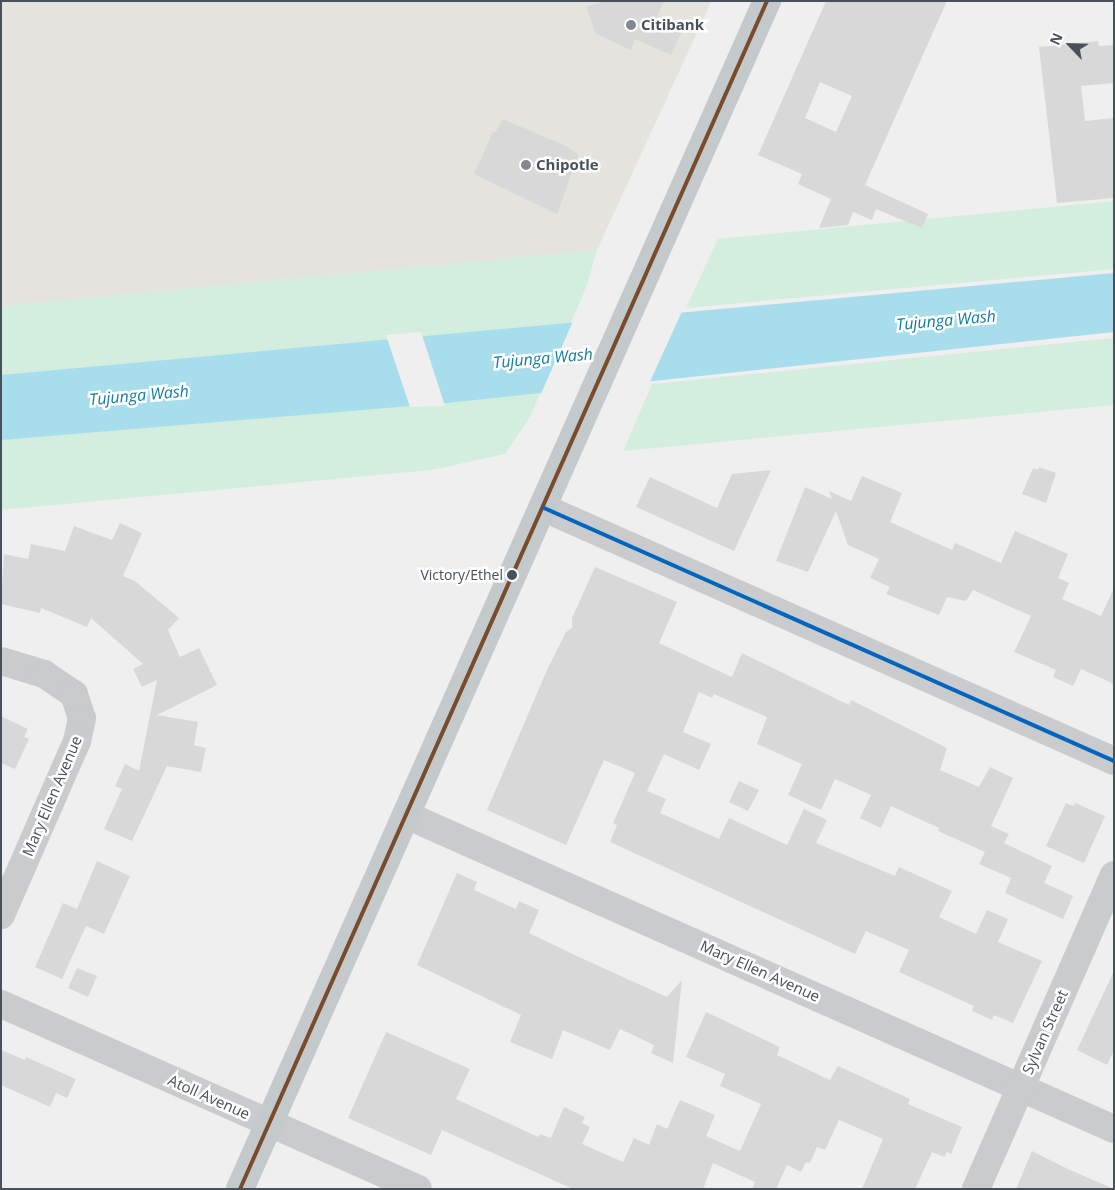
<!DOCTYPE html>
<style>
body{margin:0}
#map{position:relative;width:1115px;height:1190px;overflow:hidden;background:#efefef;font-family:"Open Sans",sans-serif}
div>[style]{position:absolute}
.commercial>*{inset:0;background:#e4e3dd}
.green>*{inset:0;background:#d3eede}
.water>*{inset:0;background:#a8ddec}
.pier>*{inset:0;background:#efefef}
.building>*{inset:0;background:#d8d8d9}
.minor>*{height:28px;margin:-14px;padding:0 14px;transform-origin:14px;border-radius:14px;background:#c9cbcd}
.major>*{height:28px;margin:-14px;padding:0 14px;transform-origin:14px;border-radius:14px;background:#c4c9cc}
.bus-1>*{height:4px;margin:-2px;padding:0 2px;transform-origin:2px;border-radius:2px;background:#7a4b2a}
.bus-2>*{height:4px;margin:-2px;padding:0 2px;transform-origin:2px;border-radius:2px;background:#0065bd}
.dots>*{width:14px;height:14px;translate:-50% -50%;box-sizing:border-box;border:2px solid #fff;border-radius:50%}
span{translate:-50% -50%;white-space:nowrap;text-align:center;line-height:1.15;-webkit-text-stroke:5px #fff;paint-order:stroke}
.bus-label{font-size:14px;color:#46515b}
.right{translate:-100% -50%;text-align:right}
.poi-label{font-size:15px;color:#46515b;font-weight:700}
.left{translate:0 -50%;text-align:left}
.street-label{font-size:15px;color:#46515b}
.water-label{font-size:16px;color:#0f7d9e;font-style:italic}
.frame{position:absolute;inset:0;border:2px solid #46515b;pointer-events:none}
.north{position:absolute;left:1045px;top:20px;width:50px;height:50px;-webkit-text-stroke:4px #fff;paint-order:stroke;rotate:294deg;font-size:14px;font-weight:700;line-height:20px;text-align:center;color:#46515b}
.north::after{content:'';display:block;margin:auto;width:18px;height:22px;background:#46515b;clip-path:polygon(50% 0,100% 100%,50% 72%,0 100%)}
</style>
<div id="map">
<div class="commercial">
<div style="clip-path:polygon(1px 1px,709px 1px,711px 2px,597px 250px,1px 306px)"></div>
</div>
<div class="green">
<div style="clip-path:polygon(1114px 201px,1114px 269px,686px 308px,718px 239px)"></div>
<div style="clip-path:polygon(597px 250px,586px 288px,530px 417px,505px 454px,431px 470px,1px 510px,1px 306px)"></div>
<div style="clip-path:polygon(1114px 338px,1114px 405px,623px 451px,652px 384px)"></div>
</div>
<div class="water">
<div style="clip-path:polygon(1114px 273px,1114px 332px,447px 403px,1px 440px,1px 375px)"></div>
</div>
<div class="pier">
<div style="clip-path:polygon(683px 309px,649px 384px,540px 396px,574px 319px)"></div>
<div style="clip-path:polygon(421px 332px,445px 406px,410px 407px,386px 335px)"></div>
</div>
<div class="building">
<div style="clip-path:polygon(603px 1px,664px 1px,656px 19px,682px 31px,671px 55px,635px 39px,631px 50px,596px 34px,586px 7px)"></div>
<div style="clip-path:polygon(evenodd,826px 1px,947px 1px,865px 185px,928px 214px,922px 228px,876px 209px,872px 220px,853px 212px,848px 225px,819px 228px,831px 199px,798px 184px,802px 174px,758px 155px,826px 1px,820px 82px,852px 96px,836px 132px,805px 118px,820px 82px)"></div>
<div style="clip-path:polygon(1098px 41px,1099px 46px,1114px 45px,1114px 83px,1081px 86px,1085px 121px,1114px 118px,1114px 198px,1057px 203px,1039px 47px)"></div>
<div style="clip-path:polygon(503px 119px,566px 146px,578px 155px,557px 214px,474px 174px,493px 132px,496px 132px)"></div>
<div style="clip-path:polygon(1039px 467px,1056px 473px,1046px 503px,1022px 494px,1033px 468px,1038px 470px)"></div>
<div style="clip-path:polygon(771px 470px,734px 551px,636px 507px,650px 477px,717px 508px,732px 474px)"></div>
<div style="clip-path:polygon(862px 476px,902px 493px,890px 522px,952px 550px,955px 543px,1001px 563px,1015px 531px,1068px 554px,1058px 578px,1069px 583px,1062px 599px,1101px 616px,1114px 588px,1114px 684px,1081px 669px,1073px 686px,1053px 677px,1056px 670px,1014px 652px,1031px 616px,973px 590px,966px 601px,947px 597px,939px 615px,886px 594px,890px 587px,870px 578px,879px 559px,848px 545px,836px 511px,808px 572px,776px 561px,805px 487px,832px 499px,829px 491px,851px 501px)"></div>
<div style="clip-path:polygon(120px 523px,142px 533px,123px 576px,135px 581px,179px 618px,168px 630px,180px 657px,199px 648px,217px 685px,157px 715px,198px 722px,194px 745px,206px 748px,201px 772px,167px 766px,132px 841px,104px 829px,122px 789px,115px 786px,125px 764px,139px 771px,157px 680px,142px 687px,133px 669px,143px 664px,91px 618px,87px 627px,41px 608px,40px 613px,1px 604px,4px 554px,28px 559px,31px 544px,65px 551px,74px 526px,112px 540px)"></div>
<div style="clip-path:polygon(595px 567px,677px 602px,659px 643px,732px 677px,742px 653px,849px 705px,851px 700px,947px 748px,940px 770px,979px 787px,990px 767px,1013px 778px,991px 826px,1009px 834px,1004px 843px,1052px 866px,1044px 883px,1073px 896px,1063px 919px,1005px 893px,1011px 878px,979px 864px,985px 852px,938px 831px,939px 828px,891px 806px,881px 828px,860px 818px,871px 795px,835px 779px,821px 810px,788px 795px,802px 764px,757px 744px,767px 717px,714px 694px,712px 698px,699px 692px,683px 732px,711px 744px,699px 770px,664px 754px,647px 791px,666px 799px,660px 813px,719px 839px,729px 818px,787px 845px,804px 809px,827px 820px,816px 843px,895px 876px,899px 867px,952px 891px,939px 917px,976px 934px,987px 910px,1008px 919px,998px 942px,1042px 961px,1013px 1023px,994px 1015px,992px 1020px,972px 1011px,974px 1006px,899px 972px,909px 950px,866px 931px,855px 954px,610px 842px,617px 825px,613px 823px,635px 773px,604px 760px,566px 845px,487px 810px,547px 670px,566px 632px,572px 628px,572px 618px)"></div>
<div style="clip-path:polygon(1px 716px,28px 729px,24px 737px,29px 739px,15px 769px,1px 763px)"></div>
<div style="clip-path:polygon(739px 781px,759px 790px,748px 811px,729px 802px)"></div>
<div style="clip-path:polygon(1066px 803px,1074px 806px,1075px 803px,1105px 816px,1084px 863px,1046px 846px)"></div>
<div style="clip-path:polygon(97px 861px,130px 876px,104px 934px,86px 926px,62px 979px,35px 967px,63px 903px,77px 909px)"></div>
<div style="clip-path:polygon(457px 873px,477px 882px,474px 890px,516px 909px,519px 901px,539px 910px,529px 933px,579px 957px,667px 997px,682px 980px,673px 1063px,651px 1053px,654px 1045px,620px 1029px,610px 1050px,563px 1030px,552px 1059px,510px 1042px,521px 1015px,417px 965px)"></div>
<div style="clip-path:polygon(77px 968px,97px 976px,88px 997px,68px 988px)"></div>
<div style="clip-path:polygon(1114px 971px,1114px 1050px,1107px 1065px,1077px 1050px)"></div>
<div style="clip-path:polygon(706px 1012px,780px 1047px,777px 1055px,830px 1080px,838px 1066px,910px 1099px,908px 1104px,962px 1127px,951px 1154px,947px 1152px,944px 1157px,932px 1152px,915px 1189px,862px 1189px,883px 1139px,839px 1120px,825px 1150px,817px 1147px,810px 1163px,806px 1162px,801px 1172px,787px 1165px,776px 1189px,752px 1189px,755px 1182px,713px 1163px,703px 1189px,573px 1189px,442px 1130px,431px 1155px,348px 1118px,386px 1032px,470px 1069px,456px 1099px,538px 1137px,540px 1134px,551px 1138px,564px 1107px,585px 1117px,582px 1123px,590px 1127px,582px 1144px,623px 1162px,634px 1138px,649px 1145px,657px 1124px,667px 1129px,680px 1100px,715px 1115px,706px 1136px,740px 1151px,761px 1104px,720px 1086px,725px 1074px,686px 1057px)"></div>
<div style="clip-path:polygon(1px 1050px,25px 1060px,26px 1057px,76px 1079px,67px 1098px,56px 1093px,50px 1107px,1px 1085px)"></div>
<div style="clip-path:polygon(1032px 1151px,1070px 1170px,1114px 1189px,1016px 1189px)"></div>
</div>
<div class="minor">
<div style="left:544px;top:508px;width:624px;rotate:23.93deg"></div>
<div style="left:1px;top:661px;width:45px;rotate:16.8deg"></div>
<div style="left:44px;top:674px;width:36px;rotate:34deg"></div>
<div style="left:74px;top:694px;width:25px;rotate:72deg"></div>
<div style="left:82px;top:718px;width:24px;rotate:102deg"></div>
<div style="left:77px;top:741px;width:190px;rotate:113.6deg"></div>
<div style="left:406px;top:815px;width:775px;rotate:23.92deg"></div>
<div style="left:1px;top:1004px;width:456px;rotate:23.9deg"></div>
<div style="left:976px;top:1189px;width:343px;rotate:-66.3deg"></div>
</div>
<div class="major">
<div style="left:240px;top:1189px;width:1300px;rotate:-66.08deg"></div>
</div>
<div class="bus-1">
<div style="left:240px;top:1189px;width:1300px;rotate:-66.08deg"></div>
</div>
<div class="bus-2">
<div style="left:544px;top:508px;width:624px;rotate:23.93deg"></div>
</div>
<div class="dots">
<div style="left:631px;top:25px;background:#81888f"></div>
<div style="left:526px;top:165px;background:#81888f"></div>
<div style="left:512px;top:575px;background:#46515b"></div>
</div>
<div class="bus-label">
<span class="right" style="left:503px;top:575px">Victory/Ethel</span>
</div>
<div class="poi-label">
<span class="left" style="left:641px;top:25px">Citibank</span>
<span class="left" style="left:536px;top:165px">Chipotle</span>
</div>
<div class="street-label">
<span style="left:52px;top:796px;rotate:-67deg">Mary Ellen Avenue</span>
<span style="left:760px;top:971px;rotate:24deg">Mary Ellen Avenue</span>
<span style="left:1045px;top:1032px;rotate:-66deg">Sylvan Street</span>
<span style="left:209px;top:1097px;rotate:24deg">Atoll Avenue</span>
</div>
<div class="water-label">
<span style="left:946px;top:320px;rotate:-5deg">Tujunga Wash</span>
<span style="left:543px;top:358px;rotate:-5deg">Tujunga Wash</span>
<span style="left:139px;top:395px;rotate:-5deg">Tujunga Wash</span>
</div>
<div class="frame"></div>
<div class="north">N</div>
</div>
